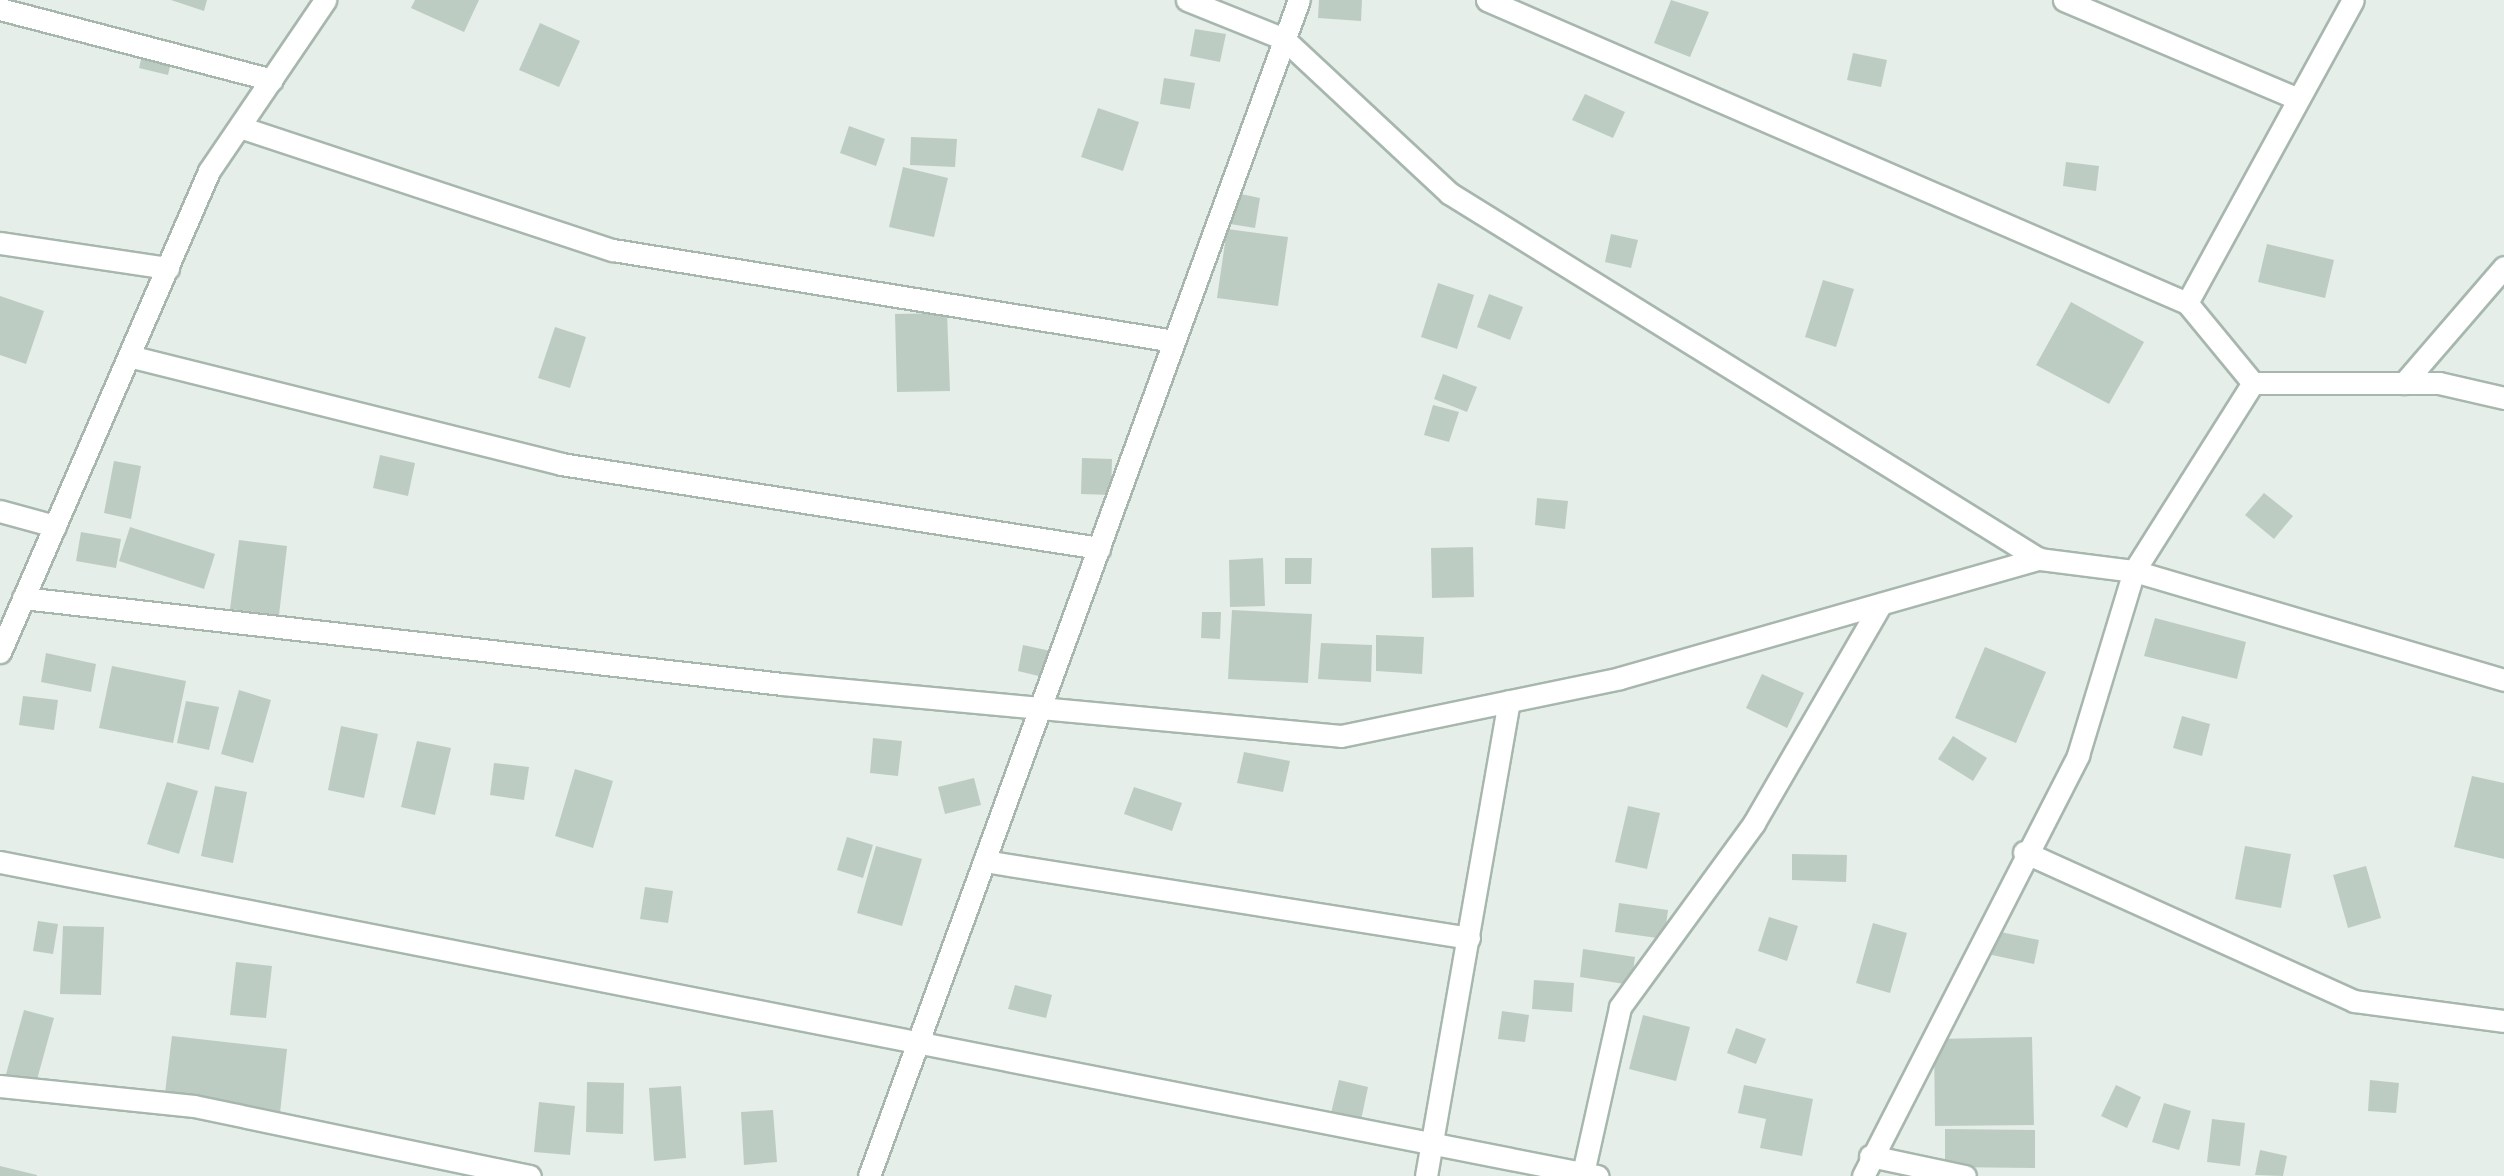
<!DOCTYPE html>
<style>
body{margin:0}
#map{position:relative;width:2504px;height:1176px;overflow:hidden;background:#e5eee8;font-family:"PT Sans",sans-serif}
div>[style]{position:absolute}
.building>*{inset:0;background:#bdccc3}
.roads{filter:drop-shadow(2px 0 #a7b7ae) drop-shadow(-2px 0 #a7b7ae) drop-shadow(0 2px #a7b7ae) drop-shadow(0 -2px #a7b7ae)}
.minor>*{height:21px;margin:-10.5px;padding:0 10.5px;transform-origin:10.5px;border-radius:10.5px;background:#fff}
span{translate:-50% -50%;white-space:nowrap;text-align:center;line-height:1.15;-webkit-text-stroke:6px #f6faf7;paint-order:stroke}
</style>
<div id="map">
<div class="building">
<div style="clip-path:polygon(171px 0,207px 0,204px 11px)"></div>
<div style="clip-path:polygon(415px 0,479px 0,464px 32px,411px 8px)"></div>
<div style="clip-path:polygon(1319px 0,1362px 0,1361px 21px,1318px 18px)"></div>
<div style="clip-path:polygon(1671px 0,1709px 12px,1690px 57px,1654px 43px)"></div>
<div style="clip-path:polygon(540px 23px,580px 41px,559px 87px,519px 70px)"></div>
<div style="clip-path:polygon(1195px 29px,1226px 34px,1220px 62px,1190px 56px)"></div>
<div style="clip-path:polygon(146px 39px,175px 46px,168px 75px,139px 68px)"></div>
<div style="clip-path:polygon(1853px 53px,1887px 60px,1881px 87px,1847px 80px)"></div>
<div style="clip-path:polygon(1164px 78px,1195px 83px,1190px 109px,1160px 104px)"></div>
<div style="clip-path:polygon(1585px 94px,1625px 112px,1613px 138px,1572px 120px)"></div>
<div style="clip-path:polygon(1098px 108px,1139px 122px,1123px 171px,1081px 157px)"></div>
<div style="clip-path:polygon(849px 126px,885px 139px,876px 166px,840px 153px)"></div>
<div style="clip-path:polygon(911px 137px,957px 139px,955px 167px,910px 165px)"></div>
<div style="clip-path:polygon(2066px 162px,2099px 166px,2096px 191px,2063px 186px)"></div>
<div style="clip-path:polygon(903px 167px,948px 178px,934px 237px,889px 227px)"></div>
<div style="clip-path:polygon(1236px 193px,1260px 198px,1255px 228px,1230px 224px)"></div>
<div style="clip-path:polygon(1227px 229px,1288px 237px,1278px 306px,1217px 298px)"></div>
<div style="clip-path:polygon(1611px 234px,1638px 240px,1631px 268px,1605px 262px)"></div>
<div style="clip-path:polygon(2267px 244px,2334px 260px,2325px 298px,2258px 282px)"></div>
<div style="clip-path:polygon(1823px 280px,1854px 289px,1836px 347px,1805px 337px)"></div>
<div style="clip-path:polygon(1438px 283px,1474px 295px,1457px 349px,1421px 337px)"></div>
<div style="clip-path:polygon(1489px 294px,1523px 307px,1510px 340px,1477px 327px)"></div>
<div style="clip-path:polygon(0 296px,44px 311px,26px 364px,0 355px)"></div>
<div style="clip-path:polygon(2071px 302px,2144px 342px,2109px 404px,2036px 365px)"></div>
<div style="clip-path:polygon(947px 313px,950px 391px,897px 392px,895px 314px)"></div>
<div style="clip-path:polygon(555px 327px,586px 337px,570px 388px,538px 378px)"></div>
<div style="clip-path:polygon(1443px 374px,1477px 387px,1467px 412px,1434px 399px)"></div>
<div style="clip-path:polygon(1433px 405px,1459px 412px,1449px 442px,1424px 435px)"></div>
<div style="clip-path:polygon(380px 455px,415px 463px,408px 496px,373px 488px)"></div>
<div style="clip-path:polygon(1082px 458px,1112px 459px,1111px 495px,1081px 494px)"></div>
<div style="clip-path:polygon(114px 461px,141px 466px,131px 519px,104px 513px)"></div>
<div style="clip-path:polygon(2264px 493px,2293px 516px,2274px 539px,2245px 515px)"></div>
<div style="clip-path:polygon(1537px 498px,1568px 501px,1565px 529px,1535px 525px)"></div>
<div style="clip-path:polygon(130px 527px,215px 554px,204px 589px,119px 561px)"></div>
<div style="clip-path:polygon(81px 532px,121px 539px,116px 568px,76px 561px)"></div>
<div style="clip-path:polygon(239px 540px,287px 546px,279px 615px,230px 609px)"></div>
<div style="clip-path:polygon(1473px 547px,1474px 597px,1432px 598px,1431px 548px)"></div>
<div style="clip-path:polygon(1263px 558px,1265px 606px,1230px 607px,1229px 560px)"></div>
<div style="clip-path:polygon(1285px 558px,1312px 558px,1311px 584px,1285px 584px)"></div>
<div style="clip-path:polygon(1232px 610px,1312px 614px,1308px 683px,1228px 679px)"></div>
<div style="clip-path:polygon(1202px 612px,1221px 612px,1220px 639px,1201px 638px)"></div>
<div style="clip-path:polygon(2155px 618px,2246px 642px,2237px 679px,2144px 656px)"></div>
<div style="clip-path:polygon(1376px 635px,1424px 637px,1422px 674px,1376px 671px)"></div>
<div style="clip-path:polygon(1321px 643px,1372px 645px,1371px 682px,1318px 679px)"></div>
<div style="clip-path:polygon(1023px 645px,1069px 655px,1063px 682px,1018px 671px)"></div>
<div style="clip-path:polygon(1985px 647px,2046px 672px,2016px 743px,1955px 718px)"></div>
<div style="clip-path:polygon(46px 653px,96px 664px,91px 692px,41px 682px)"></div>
<div style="clip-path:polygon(112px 666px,186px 681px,173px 743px,99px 728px)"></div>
<div style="clip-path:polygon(1762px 674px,1804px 693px,1787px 728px,1746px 708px)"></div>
<div style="clip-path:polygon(239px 690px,271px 700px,253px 763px,221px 754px)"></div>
<div style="clip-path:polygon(23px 696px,58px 700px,54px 730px,19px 725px)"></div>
<div style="clip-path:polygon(186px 701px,219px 707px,209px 750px,177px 743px)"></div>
<div style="clip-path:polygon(2182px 716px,2210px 724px,2202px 756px,2173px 748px)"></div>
<div style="clip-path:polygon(341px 726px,378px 734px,364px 798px,328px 790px)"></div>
<div style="clip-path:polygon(1953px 736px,1987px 758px,1973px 781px,1938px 759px)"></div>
<div style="clip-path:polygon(873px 738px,902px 741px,898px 776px,870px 773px)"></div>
<div style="clip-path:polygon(417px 741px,451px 748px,435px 815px,401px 807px)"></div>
<div style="clip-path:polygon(1244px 752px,1290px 761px,1283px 792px,1237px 783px)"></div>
<div style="clip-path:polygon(494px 763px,529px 767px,524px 800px,490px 795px)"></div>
<div style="clip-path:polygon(575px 769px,613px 781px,593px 848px,555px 836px)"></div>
<div style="clip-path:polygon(2472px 776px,2504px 783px,2504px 859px,2454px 847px)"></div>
<div style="clip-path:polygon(974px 778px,981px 805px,945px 814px,938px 787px)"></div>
<div style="clip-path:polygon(167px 782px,198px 791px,179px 854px,147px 844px)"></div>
<div style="clip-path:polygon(215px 786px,247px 792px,233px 863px,201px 856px)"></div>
<div style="clip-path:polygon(1134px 787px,1182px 803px,1172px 831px,1124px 814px)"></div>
<div style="clip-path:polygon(1628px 806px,1660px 813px,1647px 869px,1615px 862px)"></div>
<div style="clip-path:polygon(847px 837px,873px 845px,863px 878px,837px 870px)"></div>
<div style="clip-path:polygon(876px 846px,922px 859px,902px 926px,857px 913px)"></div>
<div style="clip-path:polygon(2245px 846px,2291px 854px,2281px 908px,2235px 899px)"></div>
<div style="clip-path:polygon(1792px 854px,1847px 855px,1846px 882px,1792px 880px)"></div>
<div style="clip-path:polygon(2366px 866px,2381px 918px,2348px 928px,2333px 875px)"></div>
<div style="clip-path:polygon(645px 887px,673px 891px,668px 923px,640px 919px)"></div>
<div style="clip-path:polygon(1619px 903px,1668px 910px,1664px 939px,1615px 932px)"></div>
<div style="clip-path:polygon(1769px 917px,1798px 926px,1787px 961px,1758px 951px)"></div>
<div style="clip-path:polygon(38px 921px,58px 924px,53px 954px,33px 951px)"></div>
<div style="clip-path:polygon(1873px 923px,1907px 933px,1890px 993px,1856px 983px)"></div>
<div style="clip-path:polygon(63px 926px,104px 927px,101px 995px,60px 994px)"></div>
<div style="clip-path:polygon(1996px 931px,2039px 940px,2034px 964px,1992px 955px)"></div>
<div style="clip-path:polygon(1583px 949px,1635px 957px,1631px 985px,1580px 977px)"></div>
<div style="clip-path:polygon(236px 962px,272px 966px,266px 1018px,230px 1015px)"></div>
<div style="clip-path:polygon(1534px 980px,1574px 983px,1572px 1012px,1532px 1009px)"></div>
<div style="clip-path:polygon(1015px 985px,1052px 995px,1046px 1018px,1008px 1009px)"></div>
<div style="clip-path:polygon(24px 1010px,54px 1018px,33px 1094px,3px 1085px)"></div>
<div style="clip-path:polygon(1502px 1011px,1529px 1015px,1525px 1042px,1498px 1039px)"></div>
<div style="clip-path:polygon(1643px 1015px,1690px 1027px,1676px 1081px,1629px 1069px)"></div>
<div style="clip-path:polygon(1736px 1028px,1766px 1039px,1756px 1064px,1727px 1053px)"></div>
<div style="clip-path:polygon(172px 1036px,287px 1049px,280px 1113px,164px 1101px)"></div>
<div style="clip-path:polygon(2032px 1037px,2034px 1125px,1935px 1126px,1934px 1039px)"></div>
<div style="clip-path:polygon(1339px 1080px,1368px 1087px,1361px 1120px,1331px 1113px)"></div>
<div style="clip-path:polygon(2370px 1080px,2399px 1083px,2396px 1113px,2368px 1111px)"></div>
<div style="clip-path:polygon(587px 1082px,624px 1083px,623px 1134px,586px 1132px)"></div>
<div style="clip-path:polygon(1744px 1085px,1813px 1099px,1802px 1156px,1760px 1148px,1766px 1119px,1738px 1113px)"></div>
<div style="clip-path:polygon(2116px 1085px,2141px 1097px,2127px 1128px,2101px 1116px)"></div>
<div style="clip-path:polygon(681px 1086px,686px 1158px,654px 1161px,649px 1088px)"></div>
<div style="clip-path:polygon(539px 1102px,575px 1106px,570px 1155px,534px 1152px)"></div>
<div style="clip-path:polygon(2164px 1103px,2191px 1111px,2179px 1150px,2152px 1142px)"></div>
<div style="clip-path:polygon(773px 1110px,777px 1162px,744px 1165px,741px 1112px)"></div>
<div style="clip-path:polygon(2212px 1119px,2245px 1123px,2240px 1166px,2207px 1162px)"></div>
<div style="clip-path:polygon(1945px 1129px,2035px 1130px,2035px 1168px,1945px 1167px)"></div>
<div style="clip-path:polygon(2260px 1150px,2287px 1156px,2283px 1176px,2255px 1175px)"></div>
<div style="clip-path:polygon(0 1166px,37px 1175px,37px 1176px,0 1176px)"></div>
</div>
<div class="roads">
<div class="minor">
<div style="left:1187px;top:0;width:105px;rotate:21.9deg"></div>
<div style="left:1284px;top:39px;width:226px;rotate:43deg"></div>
<div style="left:1449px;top:193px;width:694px;rotate:31.81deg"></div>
<div style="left:2039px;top:559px;width:96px;rotate:7.2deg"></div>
<div style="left:2134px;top:571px;width:386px;rotate:16.4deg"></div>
<div style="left:1487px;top:0;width:763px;rotate:23.41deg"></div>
<div style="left:2187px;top:303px;width:104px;rotate:50.5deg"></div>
<div style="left:2253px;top:383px;width:186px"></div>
<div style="left:2439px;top:383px;width:67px;rotate:13deg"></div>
<div style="left:2064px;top:0;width:254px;rotate:22.9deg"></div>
<div style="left:0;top:9px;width:281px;rotate:14.6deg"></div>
<div style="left:240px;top:127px;width:393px;rotate:18.3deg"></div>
<div style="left:613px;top:250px;width:568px;rotate:9.21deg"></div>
<div style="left:0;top:243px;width:170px;rotate:8.5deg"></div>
<div style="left:2187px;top:303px;width:345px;rotate:-61.3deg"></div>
<div style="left:129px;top:356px;width:445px;rotate:14deg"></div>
<div style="left:561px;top:464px;width:545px;rotate:8.87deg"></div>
<div style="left:2404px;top:383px;width:153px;rotate:-49.2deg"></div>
<div style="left:0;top:511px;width:57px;rotate:15.3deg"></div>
<div style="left:23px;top:598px;width:764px;rotate:6.46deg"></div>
<div style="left:782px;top:684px;width:561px;rotate:5.31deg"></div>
<div style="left:1341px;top:736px;width:285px;rotate:-11.7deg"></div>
<div style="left:1620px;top:678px;width:436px;rotate:-15.9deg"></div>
<div style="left:0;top:652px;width:524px;rotate:-66.51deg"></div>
<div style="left:209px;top:171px;width:207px;rotate:-55.8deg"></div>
<div style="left:2024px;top:852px;width:362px;rotate:24.3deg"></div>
<div style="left:2354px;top:1001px;width:151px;rotate:7.6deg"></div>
<div style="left:984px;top:861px;width:491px;rotate:9deg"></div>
<div style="left:0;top:862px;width:1628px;rotate:11.12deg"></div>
<div style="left:0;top:1086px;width:195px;rotate:5.9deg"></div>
<div style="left:194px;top:1106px;width:343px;rotate:11.8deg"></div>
<div style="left:1870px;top:1156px;width:97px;rotate:11.9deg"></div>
<div style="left:1583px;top:1173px;width:170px;rotate:-77.4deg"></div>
<div style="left:1620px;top:1007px;width:228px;rotate:-53.9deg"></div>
<div style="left:1754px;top:823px;width:253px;rotate:-59.9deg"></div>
<div style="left:869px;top:1176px;width:1252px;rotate:-69.92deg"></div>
<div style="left:1426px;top:1176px;width:482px;rotate:-80.1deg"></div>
<div style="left:1863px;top:1176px;width:473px;rotate:-62.9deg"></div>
<div style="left:2078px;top:755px;width:192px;rotate:-73.1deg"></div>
<div style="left:2134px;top:571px;width:222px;rotate:-57.7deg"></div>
</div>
</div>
</div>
